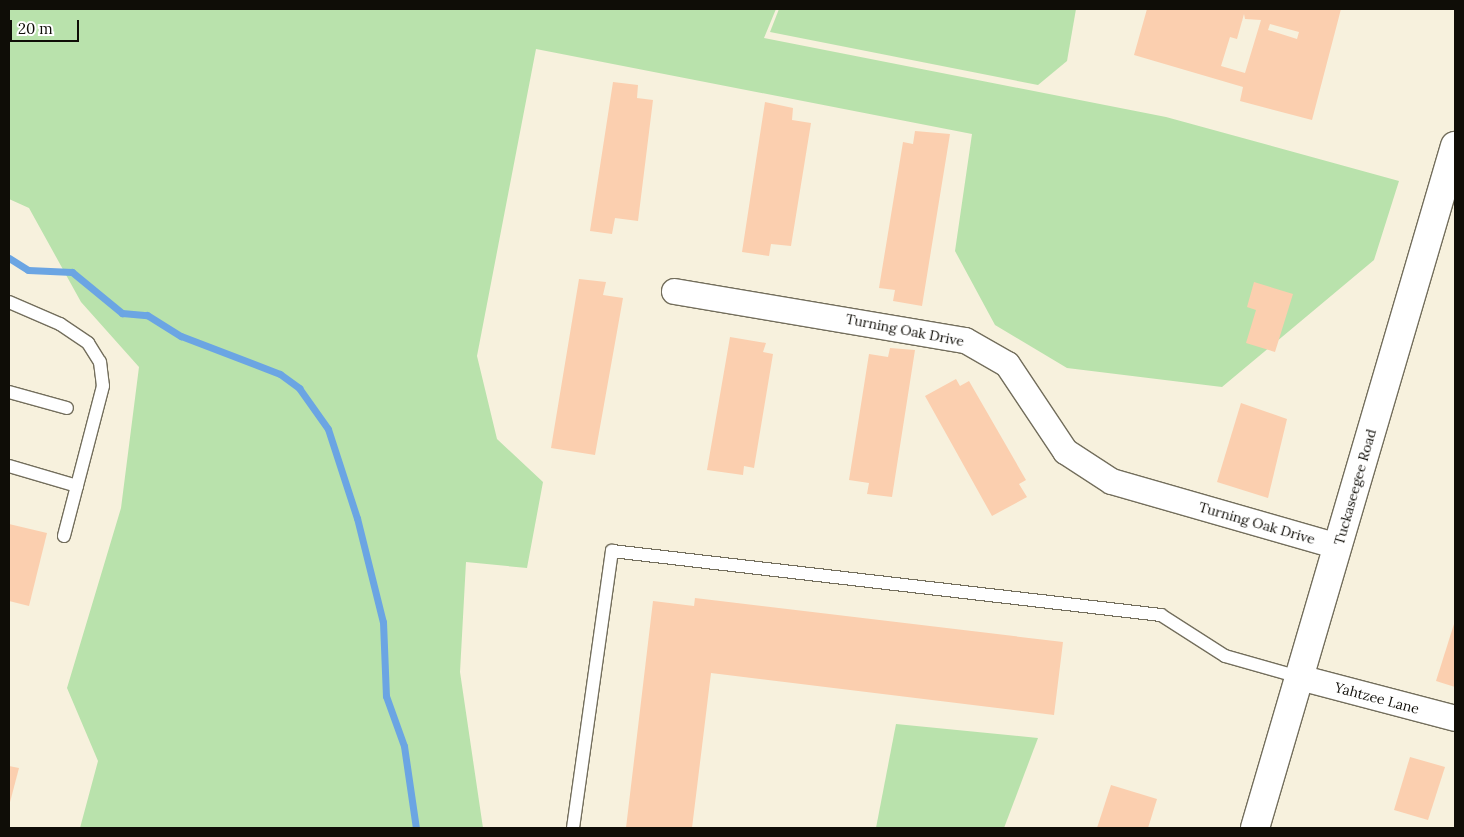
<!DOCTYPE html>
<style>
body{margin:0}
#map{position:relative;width:1464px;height:837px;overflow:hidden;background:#f7f1dd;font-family:Lora,serif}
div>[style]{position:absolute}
.green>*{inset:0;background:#b9e2ac}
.stream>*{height:7px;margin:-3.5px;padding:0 3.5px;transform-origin:3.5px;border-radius:3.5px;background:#6ba5e3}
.building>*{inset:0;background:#fbcfaf}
.roads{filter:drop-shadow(1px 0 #736e5c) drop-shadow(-1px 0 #736e5c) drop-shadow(0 1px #736e5c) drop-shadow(0 -1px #736e5c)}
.service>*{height:12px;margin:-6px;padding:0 6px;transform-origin:6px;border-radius:6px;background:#fff}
.minor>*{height:25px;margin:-12.5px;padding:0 12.5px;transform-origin:12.5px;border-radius:12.5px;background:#fff}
.tertiary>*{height:28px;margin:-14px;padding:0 14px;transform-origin:14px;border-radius:14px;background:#fff}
span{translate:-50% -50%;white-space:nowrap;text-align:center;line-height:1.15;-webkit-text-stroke:4px #fff;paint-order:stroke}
.street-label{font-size:14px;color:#0f0d07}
.frame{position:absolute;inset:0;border:10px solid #0f0d07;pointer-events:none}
.scale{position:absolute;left:10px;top:20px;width:69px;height:22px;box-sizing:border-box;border:2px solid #0f0d07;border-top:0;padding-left:6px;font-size:15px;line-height:18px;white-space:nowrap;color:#0f0d07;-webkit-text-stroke:4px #fff;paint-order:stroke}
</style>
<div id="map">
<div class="green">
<div style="clip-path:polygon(9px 9px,776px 9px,764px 38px,1166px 117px,1399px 181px,1374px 260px,1222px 387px,1067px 368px,995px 325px,955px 251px,972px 134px,536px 49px,477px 356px,497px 439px,543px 482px,527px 568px,466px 562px,460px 672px,483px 828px,80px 828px,98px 761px,67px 688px,121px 508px,139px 367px,81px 302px,29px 208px,9px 199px)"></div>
<div style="clip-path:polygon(779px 9px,1076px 9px,1067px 61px,1038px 85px,770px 32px)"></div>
<div style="clip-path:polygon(896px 724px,1038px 738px,1004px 828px,876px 828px)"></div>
</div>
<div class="stream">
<div style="left:9px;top:258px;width:22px;rotate:32deg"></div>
<div style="left:28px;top:270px;width:44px;rotate:2.6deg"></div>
<div style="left:72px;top:272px;width:65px;rotate:39.4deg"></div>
<div style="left:122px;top:313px;width:25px;rotate:5deg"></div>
<div style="left:147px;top:315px;width:40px;rotate:32deg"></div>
<div style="left:181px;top:336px;width:106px;rotate:21deg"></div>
<div style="left:280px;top:374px;width:24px;rotate:36deg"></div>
<div style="left:299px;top:388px;width:50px;rotate:54.7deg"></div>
<div style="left:328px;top:429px;width:94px;rotate:72deg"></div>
<div style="left:357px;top:518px;width:107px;rotate:76deg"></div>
<div style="left:383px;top:622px;width:74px;rotate:87.7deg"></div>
<div style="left:386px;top:696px;width:53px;rotate:70.2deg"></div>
<div style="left:404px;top:746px;width:83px;rotate:81.7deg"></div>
</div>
<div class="building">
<div style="clip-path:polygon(evenodd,1147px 9px,1341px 9px,1312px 120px,1240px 101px,1243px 87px,1134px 55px,1147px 9px,1244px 14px,1245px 19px,1261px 20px,1245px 73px,1221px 66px,1230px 37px,1237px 39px,1244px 14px,1147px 9px,1270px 24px,1299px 32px,1297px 39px,1268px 30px,1270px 24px)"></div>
<div style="clip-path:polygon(613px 82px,638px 85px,637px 98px,653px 100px,638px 221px,615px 218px,612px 234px,590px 231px)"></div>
<div style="clip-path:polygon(765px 102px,793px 108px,792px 120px,811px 123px,791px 246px,771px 244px,769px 256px,742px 252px)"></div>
<div style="clip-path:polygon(915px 131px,950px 134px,922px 306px,893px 301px,895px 290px,879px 288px,903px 142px,913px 144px)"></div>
<div style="clip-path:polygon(579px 279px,606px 282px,603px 295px,623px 298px,595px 455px,551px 448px)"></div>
<div style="clip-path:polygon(1254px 282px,1293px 294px,1275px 352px,1246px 343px,1256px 310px,1247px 307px)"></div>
<div style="clip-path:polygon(730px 337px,766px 343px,763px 352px,773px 354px,754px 468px,744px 466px,743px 475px,707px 470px)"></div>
<div style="clip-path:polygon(890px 348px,915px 350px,892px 497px,867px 494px,869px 483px,849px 480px,869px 354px,888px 357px)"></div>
<div style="clip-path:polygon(956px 379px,960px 386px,969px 381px,1026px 480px,1019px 484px,1027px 497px,992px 516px,925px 396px)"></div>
<div style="clip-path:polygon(1241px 403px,1287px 419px,1268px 498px,1217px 482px)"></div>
<div style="clip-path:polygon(9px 524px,47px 533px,29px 606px,9px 601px)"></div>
<div style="clip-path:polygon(695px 598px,1063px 642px,1054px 715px,711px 673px,692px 828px,626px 828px,653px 601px,694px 606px)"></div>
<div style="clip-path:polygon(1454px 624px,1455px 624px,1455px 687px,1436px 681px)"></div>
<div style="clip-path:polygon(1410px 757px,1445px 767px,1428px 820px,1394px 810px)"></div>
<div style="clip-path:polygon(9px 766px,19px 768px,9px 806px)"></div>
<div style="clip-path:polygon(1111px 785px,1157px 799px,1148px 828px,1097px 828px)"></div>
</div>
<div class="roads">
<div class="service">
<div style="left:9px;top:302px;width:56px;rotate:23.3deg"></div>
<div style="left:60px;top:324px;width:34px;rotate:34deg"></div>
<div style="left:88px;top:343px;width:22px;rotate:58deg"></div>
<div style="left:100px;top:362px;width:24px;rotate:83deg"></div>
<div style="left:103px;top:386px;width:155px;rotate:104.6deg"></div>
<div style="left:9px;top:392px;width:60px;rotate:15.4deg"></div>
<div style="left:9px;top:466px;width:71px;rotate:16.4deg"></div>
<div style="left:573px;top:828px;width:280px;rotate:-82deg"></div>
<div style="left:612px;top:551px;width:553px;rotate:6.65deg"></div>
<div style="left:1161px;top:615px;width:76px;rotate:32.6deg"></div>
<div style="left:1225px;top:656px;width:77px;rotate:15.8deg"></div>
</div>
<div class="minor">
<div style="left:674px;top:291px;width:295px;rotate:9.6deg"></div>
<div style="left:965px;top:340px;width:48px;rotate:29.7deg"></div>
<div style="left:1007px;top:364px;width:105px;rotate:56.3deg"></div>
<div style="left:1065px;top:451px;width:55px;rotate:33.1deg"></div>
<div style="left:1111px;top:481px;width:236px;rotate:16deg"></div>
<div style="left:1299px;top:677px;width:161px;rotate:14.7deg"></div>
</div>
<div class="tertiary">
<div style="left:1255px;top:828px;width:711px;rotate:-73.66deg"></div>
</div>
</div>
<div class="street-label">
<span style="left:905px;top:330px;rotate:11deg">Turning Oak Drive</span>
<span style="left:1355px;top:487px;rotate:-74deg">Tuckaseegee Road</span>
<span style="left:1257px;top:523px;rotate:16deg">Turning Oak Drive</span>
<span style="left:1377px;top:698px;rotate:15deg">Yahtzee Lane</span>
</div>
<div class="frame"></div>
<div class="scale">20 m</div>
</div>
